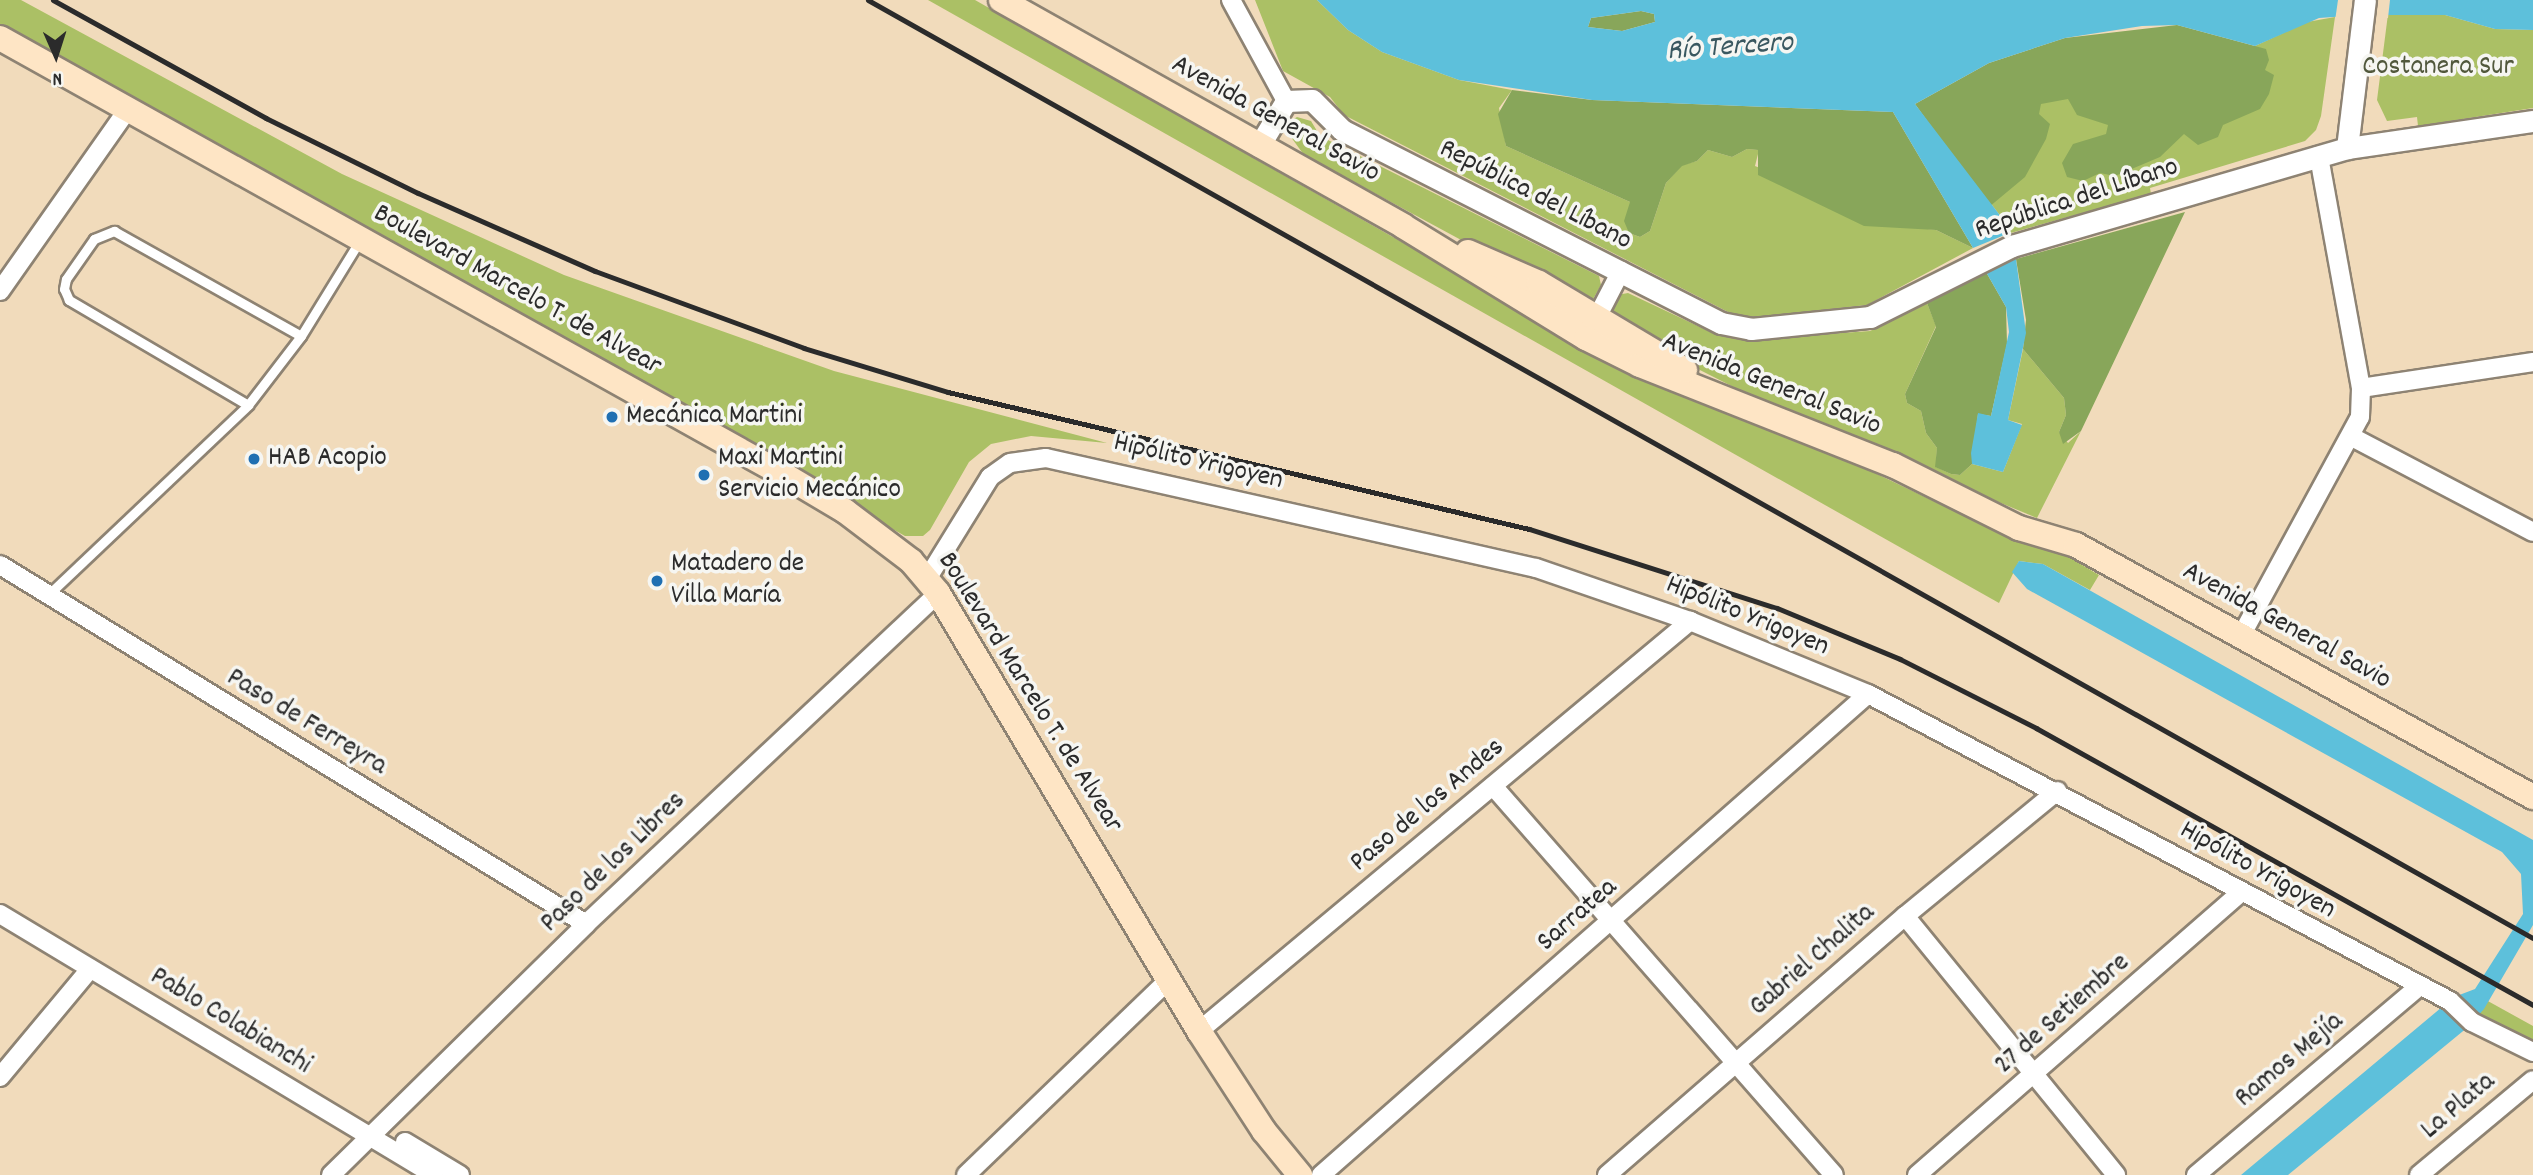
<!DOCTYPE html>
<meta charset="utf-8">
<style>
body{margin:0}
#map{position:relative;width:2533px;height:1175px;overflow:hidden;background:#f1dbbb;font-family:Dekko,sans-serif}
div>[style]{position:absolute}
.green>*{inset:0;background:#abc065}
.forest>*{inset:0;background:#88a65a}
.water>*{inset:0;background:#5dc0db}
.pier>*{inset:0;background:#f1dbbb}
.roads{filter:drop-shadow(2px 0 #8e8373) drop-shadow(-2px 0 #8e8373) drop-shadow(0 2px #8e8373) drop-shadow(0 -2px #8e8373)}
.service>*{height:9px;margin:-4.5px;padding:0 4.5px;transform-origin:4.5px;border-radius:4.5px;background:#fff}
.minor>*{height:18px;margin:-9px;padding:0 9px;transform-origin:9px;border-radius:9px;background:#fff}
.tertiary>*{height:21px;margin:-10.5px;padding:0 10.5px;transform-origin:10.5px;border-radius:10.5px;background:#fff}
.secondary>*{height:24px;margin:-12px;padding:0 12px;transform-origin:12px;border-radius:12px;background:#fee5c5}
.rail>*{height:5px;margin:-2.5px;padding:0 2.5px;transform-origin:2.5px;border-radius:2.5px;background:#2b2b2b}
.dots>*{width:19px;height:19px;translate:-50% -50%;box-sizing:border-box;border:4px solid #f6f6f2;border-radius:50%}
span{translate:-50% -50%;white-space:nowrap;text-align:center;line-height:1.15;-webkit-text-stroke:7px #f6f6f2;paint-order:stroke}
.park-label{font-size:28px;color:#51583c}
.street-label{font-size:28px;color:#2b2b2b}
.poi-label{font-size:28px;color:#2b2b2b}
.left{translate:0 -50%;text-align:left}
.water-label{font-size:30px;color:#3a5860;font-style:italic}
.north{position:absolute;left:21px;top:21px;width:70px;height:70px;-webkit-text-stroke:5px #f6f6f2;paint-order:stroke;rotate:177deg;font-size:19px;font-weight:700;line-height:28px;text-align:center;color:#2b2b2b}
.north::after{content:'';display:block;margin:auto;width:24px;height:32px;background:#2b2b2b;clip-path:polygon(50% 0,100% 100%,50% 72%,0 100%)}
</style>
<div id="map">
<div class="green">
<div style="clip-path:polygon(0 0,21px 0,342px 174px,564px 275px,834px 371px,1107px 443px,1031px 436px,991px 444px,969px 462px,930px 530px,923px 536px,905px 536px,0 27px)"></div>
<div style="clip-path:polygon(928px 0,975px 0,1638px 376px,1856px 464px,2011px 538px,2062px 553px,2099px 575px,2090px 590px,2043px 564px,2019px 561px,1999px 603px)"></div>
<div style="clip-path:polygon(1255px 0,1317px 0,1348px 30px,1382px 52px,1459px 80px,1512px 90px,1499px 108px,1506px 146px,1630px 202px,1629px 233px,1640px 237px,1650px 231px,1666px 183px,1682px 165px,1697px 161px,1708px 150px,1732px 157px,1747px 149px,1759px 150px,1755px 166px,1910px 227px,1936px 230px,1973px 248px,1867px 305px,1757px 317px,1734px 315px,1344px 115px,1330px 97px,1283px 71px)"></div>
<div style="clip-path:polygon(2388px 14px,2445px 15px,2495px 29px,2533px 30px,2533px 108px,2418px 126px,2417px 117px,2387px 121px,2377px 100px)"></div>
<div style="clip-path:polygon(2335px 17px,2321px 116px,2316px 130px,2305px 141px,2150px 188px,2151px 194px,2007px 234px,2002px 218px,1929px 123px,2255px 46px,2307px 22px)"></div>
<div style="clip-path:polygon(1297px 117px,1311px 121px,1320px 136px,1599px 276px,1601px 285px,1592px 301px,1487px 254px,1304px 155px,1288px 133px,1289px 122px)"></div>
<div style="clip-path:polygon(1628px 293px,1717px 335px,1741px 340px,1870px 331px,1927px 303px,1936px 326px,1905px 394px,1907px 403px,1921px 411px,1926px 433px,1937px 448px,1936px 467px,1951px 474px,1960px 475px,1972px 464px,2003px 472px,2022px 424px,2008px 420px,2023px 349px,2064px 398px,2066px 415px,2059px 432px,2068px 443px,2081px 431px,2037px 518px,1789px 415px,1688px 364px,1610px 314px,1617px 295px)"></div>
<div style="clip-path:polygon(2486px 1000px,2533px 1026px,2533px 1044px,2494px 1022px,2477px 1018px)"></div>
</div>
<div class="forest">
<div style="clip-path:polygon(1641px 11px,1654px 14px,1655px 22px,1622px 31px,1588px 27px,1591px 18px)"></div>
<div style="clip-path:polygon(2177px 25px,2266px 49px,2269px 60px,2265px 70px,2274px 75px,2269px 94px,2260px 109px,2223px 125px,2218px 137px,2198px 145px,2184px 134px,2160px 157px,2115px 176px,2100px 173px,2083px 181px,2067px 177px,2062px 163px,2073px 144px,2106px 134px,2108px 125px,2077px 115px,2068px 99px,2041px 104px,2039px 114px,2050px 124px,2046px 139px,2025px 177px,1989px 207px,1915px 104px,1989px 63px,2065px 38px)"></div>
<div style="clip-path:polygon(1512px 90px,1592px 100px,1893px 112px,1973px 248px,1936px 230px,1864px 226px,1758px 175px,1758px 150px,1747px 149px,1732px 157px,1708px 150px,1697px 161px,1682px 166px,1666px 183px,1650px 231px,1640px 237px,1629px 233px,1624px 221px,1630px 202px,1506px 146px,1498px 114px)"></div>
<div style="clip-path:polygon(2185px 212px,2081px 431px,2063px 444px,2059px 432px,2066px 415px,2064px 398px,2023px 349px,2026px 320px,2016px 259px)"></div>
<div style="clip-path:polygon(1986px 272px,2006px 307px,2007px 344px,1991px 416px,1978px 414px,1972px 464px,1960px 475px,1951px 474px,1935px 467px,1937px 448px,1926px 433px,1921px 411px,1907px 403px,1905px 394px,1936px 327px,1927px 303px)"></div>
</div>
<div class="water">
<div style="clip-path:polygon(evenodd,1317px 0,2533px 0,2533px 30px,2495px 29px,2445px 15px,2362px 15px,2319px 18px,2255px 46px,2177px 25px,2142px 26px,2065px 38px,1989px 63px,1915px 104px,2002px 218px,2007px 234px,1973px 248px,1893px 112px,1592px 100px,1459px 80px,1382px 52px,1348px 30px,1317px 0,1641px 11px,1654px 14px,1655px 22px,1622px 31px,1588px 27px,1591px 18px,1641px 11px)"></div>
<div style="clip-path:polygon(2016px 259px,2026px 333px,2008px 420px,2022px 425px,2003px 472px,1972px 464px,1971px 453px,1978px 413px,1991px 416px,2009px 332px,2006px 307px,1986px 272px)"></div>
<div style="clip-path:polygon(2019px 561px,2043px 564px,2533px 840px,2533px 925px,2484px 1009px,2468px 1027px,2288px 1175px,2241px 1175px,2454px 997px,2475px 989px,2523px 914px,2521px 874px,2502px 852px,2027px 589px,2012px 572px)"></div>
</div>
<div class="pier">
<div style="clip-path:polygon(2338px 0,2390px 0,2388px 18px,2335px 21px)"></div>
</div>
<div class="roads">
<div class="service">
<div style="left:248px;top:405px;width:208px;rotate:-149.6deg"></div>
<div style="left:69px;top:300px;width:12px;rotate:-114deg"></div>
<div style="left:64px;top:289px;width:10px;rotate:-79deg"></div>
<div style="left:66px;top:279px;width:49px;rotate:-55deg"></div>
<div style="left:94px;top:239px;width:22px;rotate:-22deg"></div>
<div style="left:114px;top:231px;width:214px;rotate:29.3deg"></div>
<div style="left:48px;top:595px;width:276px;rotate:-43.5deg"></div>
<div style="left:248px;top:405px;width:87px;rotate:-52.5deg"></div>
<div style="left:301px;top:336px;width:113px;rotate:-58.4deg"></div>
</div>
<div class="minor">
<div style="left:1231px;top:0;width:115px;rotate:61.4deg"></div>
<div style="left:0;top:291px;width:223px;rotate:-54.9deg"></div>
<div style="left:1593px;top:325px;width:61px;rotate:-62.6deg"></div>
<div style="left:2361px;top:388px;width:174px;rotate:-8.6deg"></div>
<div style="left:2352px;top:437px;width:204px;rotate:27.7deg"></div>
<div style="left:0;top:565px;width:687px;rotate:31.49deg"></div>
<div style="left:927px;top:579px;width:120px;rotate:-58.3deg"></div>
<div style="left:990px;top:477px;width:24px;rotate:-35deg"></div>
<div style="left:1010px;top:463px;width:36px;rotate:-8deg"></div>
<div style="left:1046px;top:458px;width:502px;rotate:12.65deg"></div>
<div style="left:1536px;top:568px;width:163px;rotate:19deg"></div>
<div style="left:1690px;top:621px;width:192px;rotate:22.3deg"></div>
<div style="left:1868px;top:694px;width:658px;rotate:27.81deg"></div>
<div style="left:2450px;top:1001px;width:30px;rotate:44deg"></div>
<div style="left:2472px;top:1022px;width:68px;rotate:26.2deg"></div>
<div style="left:2241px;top:636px;width:249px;rotate:-61.5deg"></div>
<div style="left:2360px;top:417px;width:29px;rotate:-88deg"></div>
<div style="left:2361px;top:388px;width:236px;rotate:-100.3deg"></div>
<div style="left:1493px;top:786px;width:517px;rotate:48.76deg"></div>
<div style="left:0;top:914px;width:506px;rotate:31.02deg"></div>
<div style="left:1905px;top:916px;width:334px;rotate:50.8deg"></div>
<div style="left:1199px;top:1031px;width:640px;rotate:-39.86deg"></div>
<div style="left:0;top:1077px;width:141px;rotate:-50.2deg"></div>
<div style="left:405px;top:1142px;width:64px;rotate:31deg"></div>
<div style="left:331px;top:1175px;width:358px;rotate:-44.5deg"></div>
<div style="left:586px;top:924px;width:483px;rotate:-43.2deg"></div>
<div style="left:966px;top:1175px;width:284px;rotate:-43.9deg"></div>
<div style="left:1321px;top:1175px;width:728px;rotate:-41.33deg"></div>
<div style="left:1607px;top:1175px;width:395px;rotate:-41deg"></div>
<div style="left:1905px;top:916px;width:197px;rotate:-39.4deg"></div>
<div style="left:1917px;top:1175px;width:430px;rotate:-41.1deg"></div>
<div style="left:2196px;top:1175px;width:289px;rotate:-40.2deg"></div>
<div style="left:2419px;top:1175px;width:148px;rotate:-39.8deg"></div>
</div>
<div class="tertiary">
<div style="left:1259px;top:146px;width:52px;rotate:-59deg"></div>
<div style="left:1286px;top:101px;width:26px;rotate:-2deg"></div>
<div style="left:1312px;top:100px;width:42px;rotate:45deg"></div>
<div style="left:1342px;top:130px;width:425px;rotate:27deg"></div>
<div style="left:1721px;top:323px;width:31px;rotate:11deg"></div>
<div style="left:1751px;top:329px;width:120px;rotate:-5.8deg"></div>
<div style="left:1870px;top:317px;width:159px;rotate:-26.6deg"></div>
<div style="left:2012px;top:246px;width:349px;rotate:-16.3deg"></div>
<div style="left:2347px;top:148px;width:188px;rotate:-8.3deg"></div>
<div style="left:2347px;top:148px;width:149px;rotate:-83.1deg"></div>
</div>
<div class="secondary">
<div style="left:1001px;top:0;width:461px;rotate:29.3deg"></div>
<div style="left:1403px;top:226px;width:215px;rotate:31.5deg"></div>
<div style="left:1586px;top:338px;width:60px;rotate:26.6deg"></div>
<div style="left:1640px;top:365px;width:272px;rotate:21.6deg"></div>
<div style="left:1893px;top:465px;width:141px;rotate:26.6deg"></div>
<div style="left:2019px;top:528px;width:59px;rotate:16.6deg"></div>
<div style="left:2076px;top:545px;width:522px;rotate:28.87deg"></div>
<div style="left:0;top:38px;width:900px;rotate:29.13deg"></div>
<div style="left:786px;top:476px;width:69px;rotate:30.7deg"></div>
<div style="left:845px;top:511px;width:83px;rotate:37.1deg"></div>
<div style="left:911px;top:561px;width:42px;rotate:49.8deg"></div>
<div style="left:938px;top:593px;width:510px;rotate:59.21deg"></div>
<div style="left:1199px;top:1031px;width:119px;rotate:57deg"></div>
<div style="left:1264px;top:1131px;width:57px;rotate:50.7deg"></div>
<div style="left:1468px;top:252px;width:77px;rotate:23.6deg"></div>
<div style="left:1539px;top:283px;width:170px;rotate:30.8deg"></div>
</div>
</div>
<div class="rail">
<div style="left:53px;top:0;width:244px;rotate:29deg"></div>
<div style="left:266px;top:118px;width:169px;rotate:26.3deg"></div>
<div style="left:418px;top:193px;width:193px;rotate:23.8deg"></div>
<div style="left:595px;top:271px;width:223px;rotate:20.2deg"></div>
<div style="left:804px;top:348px;width:151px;rotate:17deg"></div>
<div style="left:948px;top:392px;width:597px;rotate:13.27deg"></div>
<div style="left:1529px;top:529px;width:260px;rotate:17.7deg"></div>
<div style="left:1777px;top:608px;width:133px;rotate:22.5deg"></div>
<div style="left:1900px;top:659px;width:153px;rotate:26.9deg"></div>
<div style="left:2036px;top:728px;width:569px;rotate:29.13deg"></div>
<div style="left:868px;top:0;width:1911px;rotate:29.4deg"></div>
</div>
<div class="dots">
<div style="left:612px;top:417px;background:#1f6fb2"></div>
<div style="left:254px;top:459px;background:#1f6fb2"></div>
<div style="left:704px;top:475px;background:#1f6fb2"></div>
<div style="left:657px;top:581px;background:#1f6fb2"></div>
</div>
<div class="park-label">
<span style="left:2438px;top:68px">Costanera Sur</span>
</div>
<div class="street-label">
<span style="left:1275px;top:120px;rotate:29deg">Avenida General Savio</span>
<span style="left:1535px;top:196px;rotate:27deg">República del Líbano</span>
<span style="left:2077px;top:200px;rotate:-18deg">República del Líbano</span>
<span style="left:517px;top:291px;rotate:29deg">Boulevard Marcelo T. de Alvear</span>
<span style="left:1771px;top:385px;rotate:22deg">Avenida General Savio</span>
<span style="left:1198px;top:463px;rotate:13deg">Hipólito Yrigoyen</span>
<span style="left:1747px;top:617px;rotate:22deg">Hipólito Yrigoyen</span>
<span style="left:2286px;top:627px;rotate:29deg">Avenida General Savio</span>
<span style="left:1029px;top:693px;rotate:58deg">Boulevard Marcelo T. de Alvear</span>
<span style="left:306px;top:723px;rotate:31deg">Paso de Ferreyra</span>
<span style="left:1428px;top:806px;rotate:-40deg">Paso de los Andes</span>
<span style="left:614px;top:863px;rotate:-44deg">Paso de los Libres</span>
<span style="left:2257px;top:871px;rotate:29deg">Hipólito Yrigoyen</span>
<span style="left:1578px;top:916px;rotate:-41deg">Sarratea</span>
<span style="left:1813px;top:961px;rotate:-41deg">Gabriel Chalita</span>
<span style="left:2063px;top:1015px;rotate:-41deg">27 de Setiembre</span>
<span style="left:230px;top:1022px;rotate:31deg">Pablo Colabianchi</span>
<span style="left:2290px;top:1061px;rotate:-40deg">Ramos Mejía</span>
<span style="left:2459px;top:1107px;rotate:-40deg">La Plata</span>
</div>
<div class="poi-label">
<span class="left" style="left:626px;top:417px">Mecánica Martini</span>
<span class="left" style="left:268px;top:459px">HAB Acopio</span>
<span class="left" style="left:718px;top:475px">Maxi Martini<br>Servicio Mecánico</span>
<span class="left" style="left:671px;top:581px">Matadero de<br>Villa María</span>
</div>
<div class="water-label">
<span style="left:1730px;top:49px;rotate:-4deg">Río Tercero</span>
</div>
<div class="north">N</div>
</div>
